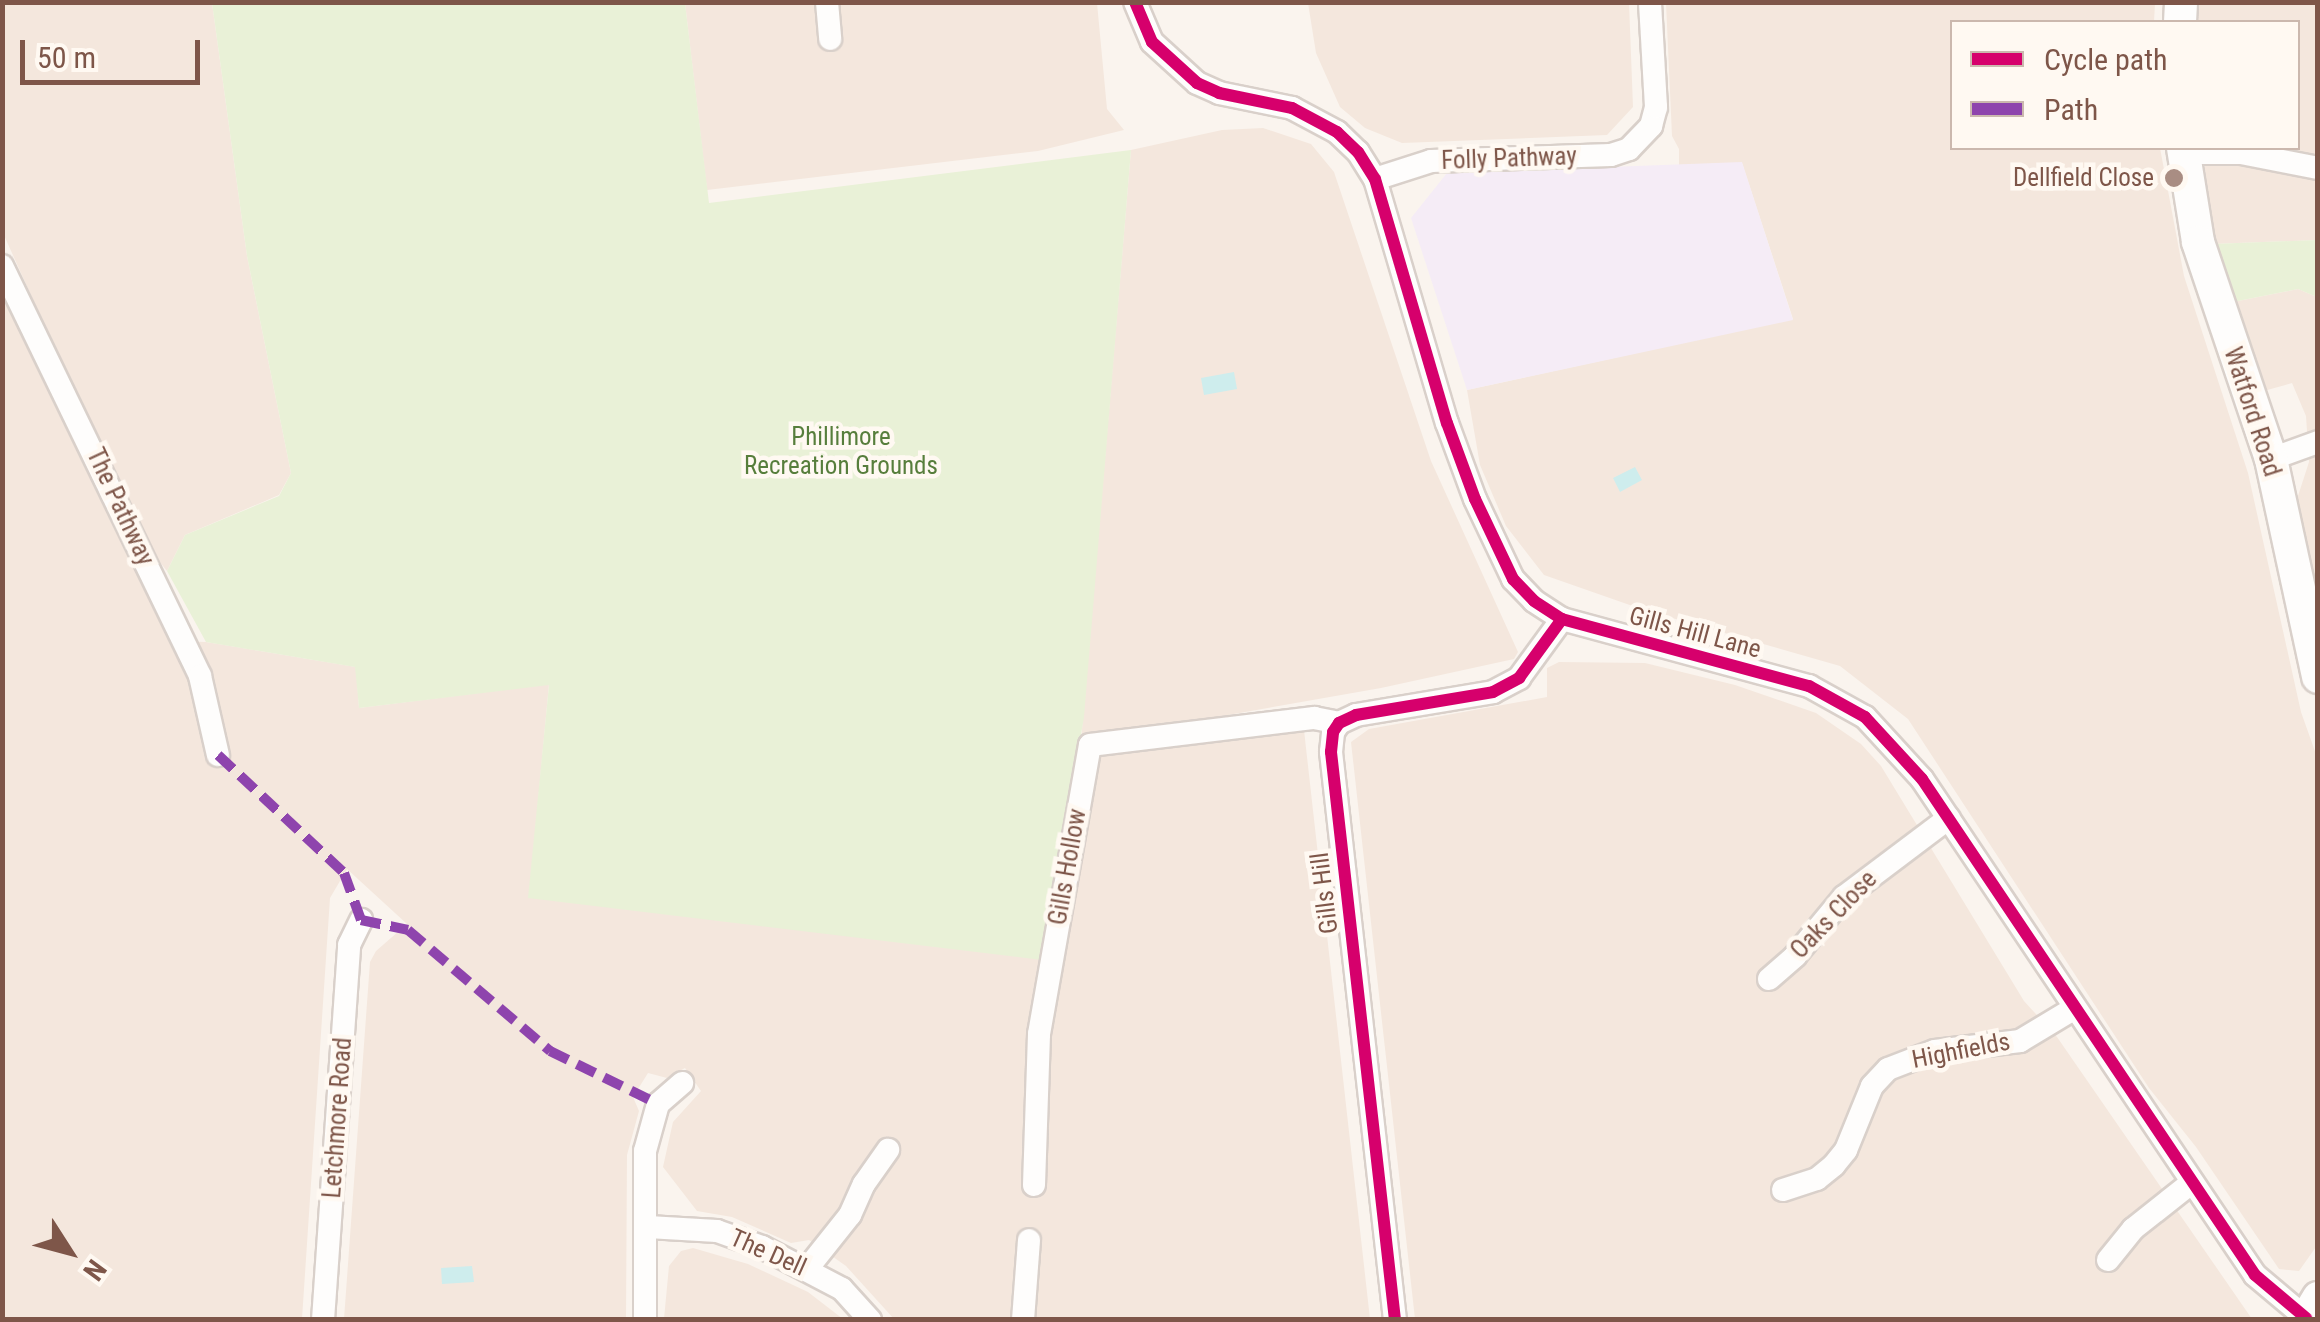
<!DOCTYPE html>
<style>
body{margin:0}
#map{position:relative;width:2320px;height:1322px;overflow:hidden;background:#faf4ee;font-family:"Roboto Condensed",sans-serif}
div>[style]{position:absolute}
.residential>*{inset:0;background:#f4e7dd}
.education>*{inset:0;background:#f5ecf6}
.green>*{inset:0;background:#e9f1d7}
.water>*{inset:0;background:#ceeded}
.roads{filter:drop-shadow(2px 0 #d9d0ca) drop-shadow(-2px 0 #d9d0ca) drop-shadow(0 2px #d9d0ca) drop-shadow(0 -2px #d9d0ca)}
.minor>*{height:22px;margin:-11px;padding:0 11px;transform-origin:11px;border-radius:11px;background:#fefdfc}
.secondary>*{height:32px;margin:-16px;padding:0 16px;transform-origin:16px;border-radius:16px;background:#fefdfc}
.quiet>*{height:10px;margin-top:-5px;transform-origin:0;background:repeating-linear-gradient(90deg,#8e44ad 0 20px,transparent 0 30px)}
.cycleway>*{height:12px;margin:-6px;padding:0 6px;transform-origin:6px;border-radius:6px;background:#d6006c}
.dots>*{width:28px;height:28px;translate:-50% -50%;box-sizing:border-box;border:5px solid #fff9f2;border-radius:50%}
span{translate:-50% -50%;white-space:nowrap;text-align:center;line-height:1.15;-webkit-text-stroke:9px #fff9f2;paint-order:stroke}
.street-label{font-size:25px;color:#7e5649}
.poi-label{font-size:25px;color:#7e5649}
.right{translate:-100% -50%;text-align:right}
.park-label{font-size:25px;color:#577e3c}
.frame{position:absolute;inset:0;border:5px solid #7e5649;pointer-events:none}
.legend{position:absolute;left:1950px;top:20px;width:350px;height:130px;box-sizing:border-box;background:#fff9f2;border:2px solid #cbb8ae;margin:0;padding:12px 18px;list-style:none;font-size:30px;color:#7e5649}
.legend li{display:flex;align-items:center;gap:20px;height:50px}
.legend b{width:50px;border:2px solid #cbb8ae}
.north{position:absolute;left:20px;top:1202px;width:100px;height:100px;-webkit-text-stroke:8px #fff9f2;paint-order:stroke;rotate:126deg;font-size:28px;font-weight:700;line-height:40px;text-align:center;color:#7e5649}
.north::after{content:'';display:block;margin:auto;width:35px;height:45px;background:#7e5649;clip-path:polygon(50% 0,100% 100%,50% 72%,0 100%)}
.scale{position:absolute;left:20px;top:40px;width:180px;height:45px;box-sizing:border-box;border:5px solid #7e5649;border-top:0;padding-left:12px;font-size:30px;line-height:35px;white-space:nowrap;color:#7e5649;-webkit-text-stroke:8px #fff9f2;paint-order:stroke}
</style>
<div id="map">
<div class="residential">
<div style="clip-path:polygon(2px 3px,212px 3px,247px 256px,291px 473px,279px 495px,185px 535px,167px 571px,139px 536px,3px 233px)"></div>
<div style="clip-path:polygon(685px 3px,1097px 3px,1107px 109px,1124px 130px,1038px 151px,707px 190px)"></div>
<div style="clip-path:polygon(1308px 3px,1629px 3px,1633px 107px,1607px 135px,1402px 143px,1365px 128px,1340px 107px,1316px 53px)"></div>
<div style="clip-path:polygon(1666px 3px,2155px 3px,2154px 22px,1952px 22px,1952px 148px,2160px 148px,2184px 276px,2248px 473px,2301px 712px,2317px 757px,2318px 1244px,2299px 1271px,2279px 1269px,2196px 1147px,2149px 1088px,1908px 719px,1840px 666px,1644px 610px,1544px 575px,1506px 526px,1480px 465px,1467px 390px,1793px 319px,1742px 163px,1679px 165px,1679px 149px,1672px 136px)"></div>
<div style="clip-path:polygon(2192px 3px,2317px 3px,2317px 240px,2212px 244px,2203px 148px,2298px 148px,2298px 22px,2191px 22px)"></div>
<div style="clip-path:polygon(1263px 128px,1311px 144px,1334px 172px,1431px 461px,1518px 652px,1514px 659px,1381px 688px,1081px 741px,1131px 150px,1222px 130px)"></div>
<div style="clip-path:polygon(2px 280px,173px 641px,206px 642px,356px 667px,359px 708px,549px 684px,529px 898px,1092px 754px,1304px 730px,1370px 1319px,894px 1319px,846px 1266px,809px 1240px,791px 1243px,732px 1217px,697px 1211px,663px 1167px,673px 1122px,701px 1091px,685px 1068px,667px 1078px,648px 1073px,633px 1097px,639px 1111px,627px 1155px,626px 1319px,344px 1319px,370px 962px,376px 951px,407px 924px,347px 869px,330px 898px,302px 1319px,3px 1319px)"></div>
<div style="clip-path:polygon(2298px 289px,2317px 297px,2317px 595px,2297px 499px,2309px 462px,2306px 416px,2292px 383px,2260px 392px,2228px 303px)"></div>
<div style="clip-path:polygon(1559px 662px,1645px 663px,1735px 685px,1816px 713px,1861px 744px,1881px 766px,2024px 1001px,2057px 1037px,2252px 1319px,1415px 1319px,1351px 742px,1369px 729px,1547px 697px,1547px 668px)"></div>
<div style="clip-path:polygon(693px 1248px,748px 1264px,808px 1292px,843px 1319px,664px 1319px,669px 1266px,681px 1251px)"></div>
</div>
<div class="education">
<div style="clip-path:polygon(1742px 162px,1793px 320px,1467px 390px,1411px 218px,1447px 173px)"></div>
</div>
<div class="green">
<div style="clip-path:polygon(212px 3px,685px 3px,709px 203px,1131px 150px,1084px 717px,1042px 960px,528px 898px,549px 685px,359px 708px,355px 667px,206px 642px,167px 571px,185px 535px,279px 496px,291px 473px,247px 256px)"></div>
<div style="clip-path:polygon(2317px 240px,2317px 297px,2298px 289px,2228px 303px,2212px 244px)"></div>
</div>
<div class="water">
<div style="clip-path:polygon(1234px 372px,1237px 389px,1204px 395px,1201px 378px)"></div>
<div style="clip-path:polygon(1635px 467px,1642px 480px,1620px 492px,1613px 478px)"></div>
<div style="clip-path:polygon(472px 1266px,474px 1282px,442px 1284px,441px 1268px)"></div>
</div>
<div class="roads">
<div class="minor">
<div style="left:827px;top:2px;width:37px;rotate:85deg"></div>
<div style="left:1135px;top:2px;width:43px;rotate:67deg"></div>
<div style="left:1152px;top:42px;width:61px;rotate:42.3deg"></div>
<div style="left:1197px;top:83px;width:24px;rotate:24deg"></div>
<div style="left:1219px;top:93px;width:75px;rotate:11.6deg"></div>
<div style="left:1292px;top:108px;width:51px;rotate:28.1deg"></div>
<div style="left:1337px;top:132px;width:29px;rotate:44deg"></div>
<div style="left:1358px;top:152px;width:32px;rotate:58deg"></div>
<div style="left:1375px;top:179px;width:254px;rotate:73.6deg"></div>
<div style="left:1447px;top:423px;width:81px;rotate:69.8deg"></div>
<div style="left:1475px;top:499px;width:89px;rotate:64.6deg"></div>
<div style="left:1513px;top:579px;width:30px;rotate:46deg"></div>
<div style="left:1534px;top:601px;width:33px;rotate:33deg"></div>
<div style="left:1562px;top:619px;width:256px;rotate:15.2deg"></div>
<div style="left:1809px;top:686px;width:64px;rotate:29deg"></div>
<div style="left:1865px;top:717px;width:84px;rotate:47.4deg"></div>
<div style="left:1922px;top:779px;width:597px;rotate:56.12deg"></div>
<div style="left:2255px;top:1275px;width:67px;rotate:40.1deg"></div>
<div style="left:2183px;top:153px;width:58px"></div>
<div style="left:2241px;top:153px;width:78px;rotate:11deg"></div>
<div style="left:1375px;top:179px;width:59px;rotate:-17.8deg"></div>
<div style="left:1431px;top:161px;width:180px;rotate:-1.9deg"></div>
<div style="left:1611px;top:155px;width:19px;rotate:-18deg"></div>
<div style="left:1629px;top:149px;width:32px;rotate:-46deg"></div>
<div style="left:1651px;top:126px;width:20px;rotate:-75deg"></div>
<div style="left:1656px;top:107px;width:105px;rotate:-93.3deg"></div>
<div style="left:2px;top:266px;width:455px;rotate:64.2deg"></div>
<div style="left:200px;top:676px;width:81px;rotate:77.2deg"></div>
<div style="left:2271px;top:459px;width:50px;rotate:-19.9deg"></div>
<div style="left:1769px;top:979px;width:35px;rotate:-41deg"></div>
<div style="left:1795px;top:956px;width:77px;rotate:-50.3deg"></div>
<div style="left:1844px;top:897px;width:131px;rotate:-37deg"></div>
<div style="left:1034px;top:1185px;width:151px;rotate:-88.1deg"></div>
<div style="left:1039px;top:1034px;width:293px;rotate:-80deg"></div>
<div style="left:1090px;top:745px;width:226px;rotate:-6.9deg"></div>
<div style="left:1314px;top:718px;width:25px;rotate:11deg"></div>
<div style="left:1783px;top:1190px;width:36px;rotate:-18deg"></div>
<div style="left:1817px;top:1179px;width:22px;rotate:-39deg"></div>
<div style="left:1834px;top:1165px;width:19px;rotate:-51deg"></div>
<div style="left:1846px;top:1150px;width:69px;rotate:-67.9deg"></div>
<div style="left:1872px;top:1086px;width:23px;rotate:-47deg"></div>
<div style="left:1888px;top:1069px;width:50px;rotate:-21deg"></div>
<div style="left:1935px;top:1051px;width:86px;rotate:-6.7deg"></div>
<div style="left:2020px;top:1041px;width:64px;rotate:-31deg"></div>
<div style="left:648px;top:1227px;width:69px;rotate:3.3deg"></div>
<div style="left:717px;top:1231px;width:48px;rotate:19.6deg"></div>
<div style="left:762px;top:1247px;width:90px;rotate:27.7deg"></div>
<div style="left:842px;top:1289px;width:42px;rotate:47.9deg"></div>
<div style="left:2108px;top:1260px;width:40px;rotate:-51deg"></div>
<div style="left:2133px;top:1229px;width:74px;rotate:-38.4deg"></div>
<div style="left:807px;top:1269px;width:69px;rotate:-51.5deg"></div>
<div style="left:850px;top:1215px;width:34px;rotate:-66deg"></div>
<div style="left:864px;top:1184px;width:42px;rotate:-54.8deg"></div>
<div style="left:323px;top:1320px;width:376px;rotate:-86deg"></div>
<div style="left:349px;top:945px;width:28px;rotate:-64deg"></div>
<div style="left:645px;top:1320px;width:169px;rotate:-90deg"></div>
<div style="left:645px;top:1151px;width:49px;rotate:-74.5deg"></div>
<div style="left:658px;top:1104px;width:32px;rotate:-41deg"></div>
<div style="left:1023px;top:1320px;width:80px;rotate:-85.7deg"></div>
<div style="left:1395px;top:1320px;width:572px;rotate:-96.43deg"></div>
<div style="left:1331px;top:752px;width:20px;rotate:-84deg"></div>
<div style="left:1333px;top:732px;width:11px;rotate:-56deg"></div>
<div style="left:1339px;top:723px;width:19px;rotate:-25deg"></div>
<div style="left:1356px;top:715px;width:139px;rotate:-9.5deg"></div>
<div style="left:1493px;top:692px;width:30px;rotate:-28deg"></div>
<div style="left:1519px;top:678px;width:73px;rotate:-53.9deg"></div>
</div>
<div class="secondary">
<div style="left:2180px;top:22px;width:20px;rotate:-87deg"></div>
<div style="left:2183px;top:148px;width:95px;rotate:80.9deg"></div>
<div style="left:2198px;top:242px;width:229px;rotate:71.4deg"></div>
<div style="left:2271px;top:459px;width:223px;rotate:77.8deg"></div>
<div style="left:2305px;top:1320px;width:26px;rotate:-59deg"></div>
</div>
</div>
<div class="quiet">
<div style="left:218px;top:755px;width:173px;rotate:43.1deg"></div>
<div style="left:344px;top:873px;width:50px;rotate:70.1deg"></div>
<div style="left:361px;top:920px;width:48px;rotate:12deg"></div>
<div style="left:408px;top:930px;width:187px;rotate:40.4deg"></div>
<div style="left:550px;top:1051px;width:120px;rotate:26.1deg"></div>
</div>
<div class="cycleway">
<div style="left:1135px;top:2px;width:43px;rotate:67deg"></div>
<div style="left:1152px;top:42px;width:61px;rotate:42.3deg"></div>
<div style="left:1197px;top:83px;width:24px;rotate:24deg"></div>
<div style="left:1219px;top:93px;width:75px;rotate:11.6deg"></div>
<div style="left:1292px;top:108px;width:51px;rotate:28.1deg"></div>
<div style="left:1337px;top:132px;width:29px;rotate:44deg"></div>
<div style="left:1358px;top:152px;width:32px;rotate:58deg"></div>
<div style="left:1375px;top:179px;width:254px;rotate:73.6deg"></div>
<div style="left:1447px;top:423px;width:81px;rotate:69.8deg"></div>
<div style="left:1475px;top:499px;width:89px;rotate:64.6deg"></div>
<div style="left:1513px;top:579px;width:30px;rotate:46deg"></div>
<div style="left:1534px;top:601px;width:33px;rotate:33deg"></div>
<div style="left:1562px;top:619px;width:256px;rotate:15.2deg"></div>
<div style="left:1809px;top:686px;width:64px;rotate:29deg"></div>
<div style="left:1865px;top:717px;width:84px;rotate:47.4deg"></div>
<div style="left:1922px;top:779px;width:597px;rotate:56.12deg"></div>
<div style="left:2255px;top:1275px;width:67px;rotate:40.1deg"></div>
<div style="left:1395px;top:1320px;width:572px;rotate:-96.43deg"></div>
<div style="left:1331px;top:752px;width:20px;rotate:-84deg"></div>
<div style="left:1333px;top:732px;width:11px;rotate:-56deg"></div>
<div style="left:1339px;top:723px;width:19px;rotate:-25deg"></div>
<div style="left:1356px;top:715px;width:139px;rotate:-9.5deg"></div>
<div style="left:1493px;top:692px;width:30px;rotate:-28deg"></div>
<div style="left:1519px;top:678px;width:73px;rotate:-53.9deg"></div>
</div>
<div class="dots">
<div style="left:2174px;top:178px;background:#a98d83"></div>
</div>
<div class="street-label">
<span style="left:1509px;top:159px;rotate:-2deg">Folly Pathway</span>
<span style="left:2252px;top:412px;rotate:72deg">Watford Road</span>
<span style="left:120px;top:507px;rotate:65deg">The Pathway</span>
<span style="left:1695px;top:633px;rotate:15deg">Gills Hill Lane</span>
<span style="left:1068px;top:867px;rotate:-80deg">Gills Hollow</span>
<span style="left:1325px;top:893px;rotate:-97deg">Gills Hill</span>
<span style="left:1834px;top:915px;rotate:-46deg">Oaks Close</span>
<span style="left:1961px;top:1051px;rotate:-11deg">Highfields</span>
<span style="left:338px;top:1118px;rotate:-86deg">Letchmore Road</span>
<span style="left:768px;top:1253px;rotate:24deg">The Dell</span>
</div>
<div class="poi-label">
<span class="right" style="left:2154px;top:178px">Dellfield Close</span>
</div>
<div class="park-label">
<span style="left:841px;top:452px">Phillimore<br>Recreation Grounds</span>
</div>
<div class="frame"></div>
<ul class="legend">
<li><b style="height:12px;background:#d6006c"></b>Cycle path</li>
<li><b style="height:12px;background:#8e44ad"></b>Path</li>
</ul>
<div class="north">N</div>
<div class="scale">50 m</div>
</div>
